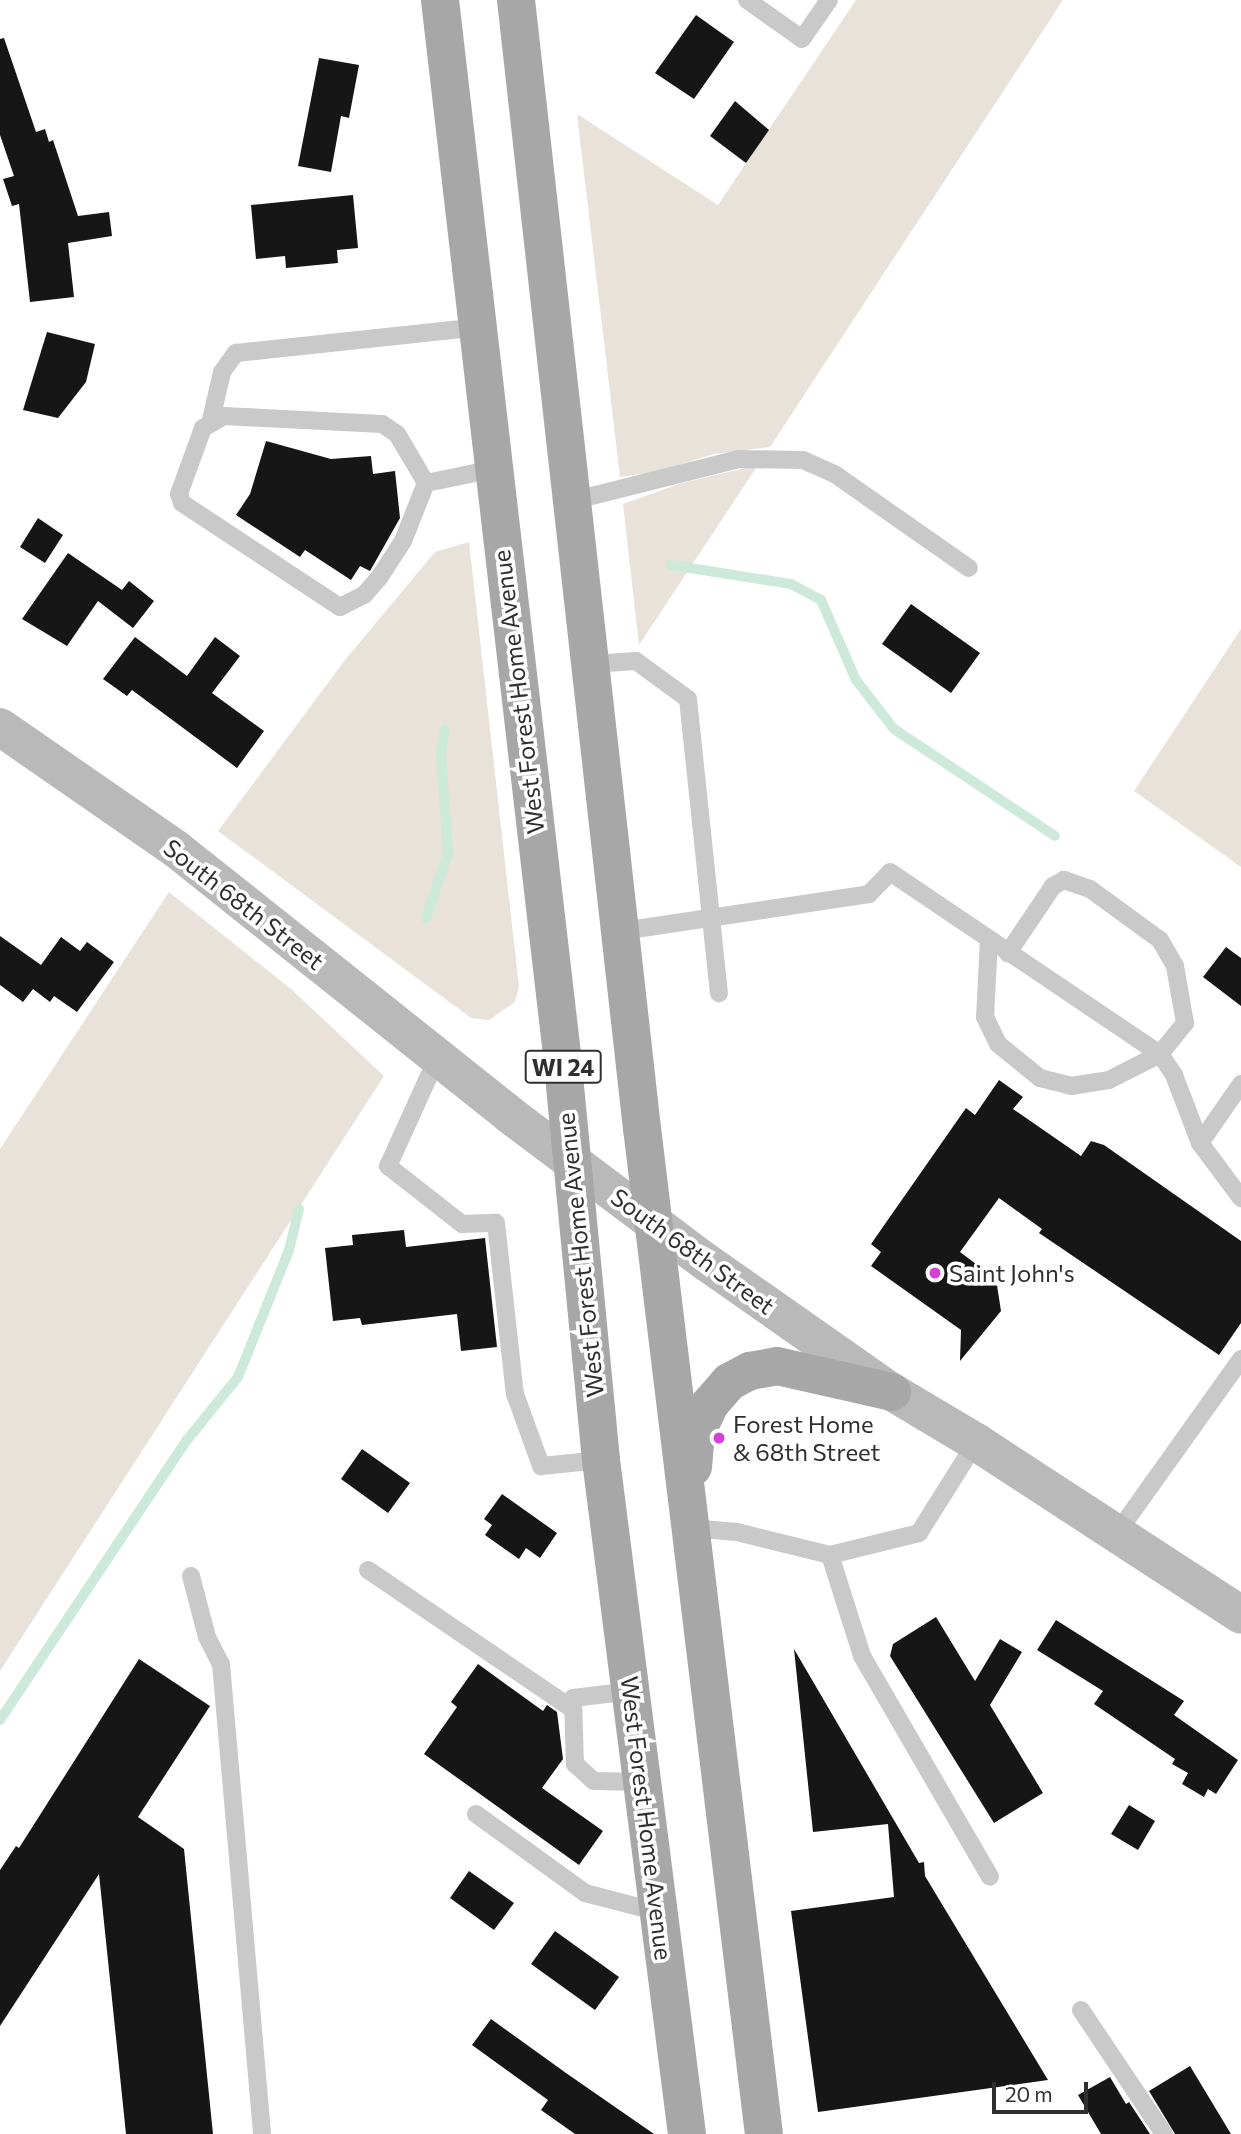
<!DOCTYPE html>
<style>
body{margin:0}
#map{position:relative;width:1241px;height:2134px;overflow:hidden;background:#fff;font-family:Commissioner,sans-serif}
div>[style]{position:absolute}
.green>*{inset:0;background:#e8e2db}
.stream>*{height:10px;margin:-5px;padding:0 5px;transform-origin:5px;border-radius:5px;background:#cce9d9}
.building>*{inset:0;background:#161616}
.lane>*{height:18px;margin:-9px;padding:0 9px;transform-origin:9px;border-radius:9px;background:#c9c9c9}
.secondary>*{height:38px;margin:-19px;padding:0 19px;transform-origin:19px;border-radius:19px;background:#b9b9b9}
.primary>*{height:38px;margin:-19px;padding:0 19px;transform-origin:19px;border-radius:19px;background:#a7a7a7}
.dots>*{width:19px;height:19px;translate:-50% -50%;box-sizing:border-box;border:4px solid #fff;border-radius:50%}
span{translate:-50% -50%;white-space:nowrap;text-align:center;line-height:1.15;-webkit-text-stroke:7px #fff;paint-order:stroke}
.shield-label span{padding:2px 5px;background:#fff;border:2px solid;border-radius:5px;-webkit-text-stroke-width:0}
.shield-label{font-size:23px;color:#2f2f2f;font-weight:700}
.street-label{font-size:24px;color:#2f2f2f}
.poi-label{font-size:24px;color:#2f2f2f}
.left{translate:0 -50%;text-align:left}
.scale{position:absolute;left:992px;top:2082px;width:96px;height:32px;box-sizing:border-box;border:4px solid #2f2f2f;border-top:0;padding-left:9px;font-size:21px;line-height:24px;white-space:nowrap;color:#2f2f2f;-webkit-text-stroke:5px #fff;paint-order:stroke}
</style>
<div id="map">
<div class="green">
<div style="clip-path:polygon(856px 0,1063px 0,770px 447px,714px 454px,656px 472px,620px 477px,577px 114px,718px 205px)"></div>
<div style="clip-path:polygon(758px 465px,639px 645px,623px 504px,682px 483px)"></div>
<div style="clip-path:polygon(469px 542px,519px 987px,515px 1002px,489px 1020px,471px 1018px,218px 831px,345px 660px,435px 552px)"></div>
<div style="clip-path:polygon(1241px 629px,1241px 867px,1134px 791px)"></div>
<div style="clip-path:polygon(169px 892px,291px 989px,384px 1076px,0 1671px,0 1149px)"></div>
</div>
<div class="stream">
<div style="left:671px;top:565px;width:121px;rotate:9deg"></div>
<div style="left:791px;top:584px;width:34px;rotate:28deg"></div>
<div style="left:821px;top:600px;width:87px;rotate:66.4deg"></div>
<div style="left:856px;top:680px;width:62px;rotate:52.2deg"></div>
<div style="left:894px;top:729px;width:193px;rotate:33.6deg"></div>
<div style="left:426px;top:918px;width:69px;rotate:-71.3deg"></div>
<div style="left:448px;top:853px;width:101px;rotate:-94deg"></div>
<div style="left:441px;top:752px;width:23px;rotate:-80deg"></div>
<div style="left:0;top:1720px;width:337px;rotate:-56.3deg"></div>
<div style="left:187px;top:1440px;width:81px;rotate:-51deg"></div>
<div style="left:238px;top:1377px;width:137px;rotate:-68.1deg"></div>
<div style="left:289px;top:1250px;width:42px;rotate:-76.3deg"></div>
</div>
<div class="building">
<div style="clip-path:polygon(696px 15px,734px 42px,694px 99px,655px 73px)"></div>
<div style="clip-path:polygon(4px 38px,36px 132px,45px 129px,49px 142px,53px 140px,78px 216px,109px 212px,112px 236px,68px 243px,74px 297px,30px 302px,19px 204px,12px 206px,3px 179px,14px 176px,0 135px,0 39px)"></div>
<div style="clip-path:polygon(319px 58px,359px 65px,349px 118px,341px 116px,331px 172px,298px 166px)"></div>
<div style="clip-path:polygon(735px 101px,769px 130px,746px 163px,710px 136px)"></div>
<div style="clip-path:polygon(353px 195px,358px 248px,337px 250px,338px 263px,286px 268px,285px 256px,256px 259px,251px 205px)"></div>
<div style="clip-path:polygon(47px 332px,95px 344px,86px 382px,58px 418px,23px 410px)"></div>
<div style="clip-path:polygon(266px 441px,331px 459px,371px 456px,373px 474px,395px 471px,400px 518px,370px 571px,360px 566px,351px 580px,305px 550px,300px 557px,236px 515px,250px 494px)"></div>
<div style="clip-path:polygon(38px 518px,63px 535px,45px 563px,20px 547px)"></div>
<div style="clip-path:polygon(68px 553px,122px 590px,129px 581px,154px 601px,133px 628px,98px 601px,67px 646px,22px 619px)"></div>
<div style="clip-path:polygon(911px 604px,980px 653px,951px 693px,882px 644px)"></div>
<div style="clip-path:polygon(135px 637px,187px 676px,215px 637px,240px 656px,212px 693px,264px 731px,237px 768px,132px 690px,127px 696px,103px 679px)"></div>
<div style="clip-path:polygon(0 936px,41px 965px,61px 937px,80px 951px,87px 942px,114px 962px,77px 1012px,54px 996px,50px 1002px,33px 989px,23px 1002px,0 985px)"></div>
<div style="clip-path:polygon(1226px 947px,1241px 958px,1241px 1006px,1203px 977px)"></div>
<div style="clip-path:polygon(999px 1080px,1023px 1097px,1013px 1109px,1081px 1156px,1091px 1141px,1104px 1145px,1241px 1241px,1241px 1323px,1219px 1355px,1039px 1233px,1042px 1229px,999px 1198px,960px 1252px,996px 1279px,1001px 1311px,960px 1361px,961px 1330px,871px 1266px,881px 1252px,871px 1244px,966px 1108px,975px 1115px)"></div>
<div style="clip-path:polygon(404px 1230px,406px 1247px,485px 1238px,497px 1347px,461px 1351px,457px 1314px,362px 1325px,360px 1318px,333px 1321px,325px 1248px,353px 1245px,352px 1235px)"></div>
<div style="clip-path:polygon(362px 1449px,410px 1483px,388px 1513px,341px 1479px)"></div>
<div style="clip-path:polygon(502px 1494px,557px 1533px,540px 1558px,526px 1548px,519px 1559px,485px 1535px,492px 1525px,484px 1519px)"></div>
<div style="clip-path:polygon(936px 1617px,975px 1681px,1000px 1639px,1022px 1652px,990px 1705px,1043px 1793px,994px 1823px,890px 1656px,893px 1644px)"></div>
<div style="clip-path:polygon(1056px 1620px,1184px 1701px,1174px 1715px,1238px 1760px,1216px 1794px,1208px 1789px,1204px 1797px,1182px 1784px,1188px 1773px,1172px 1764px,1175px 1759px,1094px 1704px,1103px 1691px,1037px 1650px)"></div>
<div style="clip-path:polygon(794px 1649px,919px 1863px,924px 1862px,925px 1876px,1048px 2080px,818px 2112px,791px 1911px,894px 1897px,888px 1824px,813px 1832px)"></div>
<div style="clip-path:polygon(139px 1659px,210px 1706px,138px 1817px,184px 1849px,213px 2134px,126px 2134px,99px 1874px,0 2026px,0 1870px,16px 1846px,19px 1848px)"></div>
<div style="clip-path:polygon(478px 1664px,543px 1711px,547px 1705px,557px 1712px,563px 1759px,542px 1788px,603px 1831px,579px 1865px,424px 1754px,457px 1707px,451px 1702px)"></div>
<div style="clip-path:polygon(1129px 1805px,1155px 1821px,1138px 1850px,1111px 1834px)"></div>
<div style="clip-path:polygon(469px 1871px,514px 1903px,494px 1930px,450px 1898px)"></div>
<div style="clip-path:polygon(555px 1931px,619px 1977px,595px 2010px,531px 1964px)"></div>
<div style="clip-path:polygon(491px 2019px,566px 2073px,654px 2134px,575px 2134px,541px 2110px,548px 2100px,472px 2045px)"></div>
<div style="clip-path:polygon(1190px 2066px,1231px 2134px,1175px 2134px,1149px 2091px)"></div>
<div style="clip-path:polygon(1110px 2077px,1126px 2104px,1129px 2102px,1150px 2134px,1101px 2134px,1078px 2095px)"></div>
</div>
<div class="lane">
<div style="left:747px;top:0;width:67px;rotate:35.3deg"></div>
<div style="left:802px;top:39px;width:47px;rotate:-55.3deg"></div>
<div style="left:211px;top:420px;width:49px;rotate:-77.1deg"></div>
<div style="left:222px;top:372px;width:24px;rotate:-54deg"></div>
<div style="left:236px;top:353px;width:243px;rotate:-6.1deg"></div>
<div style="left:426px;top:483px;width:57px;rotate:-120.6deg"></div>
<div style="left:397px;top:434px;width:18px;rotate:-146deg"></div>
<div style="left:382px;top:424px;width:158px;rotate:-177.1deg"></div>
<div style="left:224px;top:416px;width:24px;rotate:150deg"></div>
<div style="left:203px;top:428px;width:70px;rotate:110deg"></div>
<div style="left:179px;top:494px;width:9px;rotate:72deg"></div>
<div style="left:182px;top:503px;width:189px;rotate:33.4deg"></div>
<div style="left:340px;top:607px;width:27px;rotate:-27deg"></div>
<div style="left:364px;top:595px;width:23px;rotate:-49deg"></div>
<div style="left:379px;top:578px;width:44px;rotate:-57deg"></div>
<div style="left:403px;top:541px;width:62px;rotate:-68.4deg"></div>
<div style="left:426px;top:483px;width:69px;rotate:-11.6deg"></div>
<div style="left:572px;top:501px;width:172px;rotate:-14.1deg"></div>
<div style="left:739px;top:459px;width:64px;rotate:0.9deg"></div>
<div style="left:803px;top:460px;width:36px;rotate:24deg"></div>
<div style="left:836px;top:475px;width:162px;rotate:35deg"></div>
<div style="left:591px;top:664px;width:45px;rotate:-3.8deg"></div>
<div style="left:636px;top:661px;width:64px;rotate:36.2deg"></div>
<div style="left:688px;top:699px;width:296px;rotate:84deg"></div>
<div style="left:622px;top:931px;width:250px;rotate:-8.5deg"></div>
<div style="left:869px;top:894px;width:30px;rotate:-46deg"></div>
<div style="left:890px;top:872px;width:326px;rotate:34deg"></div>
<div style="left:1160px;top:1054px;width:25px;rotate:56deg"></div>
<div style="left:1174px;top:1075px;width:73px;rotate:69.1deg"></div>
<div style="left:1200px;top:1143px;width:69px;rotate:53.3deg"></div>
<div style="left:989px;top:939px;width:78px;rotate:92.9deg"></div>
<div style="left:985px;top:1017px;width:30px;rotate:64deg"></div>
<div style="left:998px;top:1044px;width:54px;rotate:39deg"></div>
<div style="left:1040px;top:1078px;width:32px;rotate:14deg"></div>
<div style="left:1071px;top:1086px;width:38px;rotate:-9deg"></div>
<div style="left:1109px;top:1080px;width:57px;rotate:-27deg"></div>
<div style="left:1160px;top:1054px;width:40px;rotate:-51deg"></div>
<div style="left:1185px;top:1023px;width:58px;rotate:-100deg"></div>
<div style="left:1175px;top:966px;width:30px;rotate:-120deg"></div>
<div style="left:1160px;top:940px;width:87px;rotate:-143.9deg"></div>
<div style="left:1090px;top:889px;width:28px;rotate:-161deg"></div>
<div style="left:1064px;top:880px;width:13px;rotate:151deg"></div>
<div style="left:1053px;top:886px;width:81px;rotate:123.9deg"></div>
<div style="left:438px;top:1056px;width:121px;rotate:114.4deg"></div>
<div style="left:388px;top:1166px;width:94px;rotate:38.1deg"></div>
<div style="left:462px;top:1224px;width:34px;rotate:-2deg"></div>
<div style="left:496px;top:1223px;width:172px;rotate:83.7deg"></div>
<div style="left:515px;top:1394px;width:77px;rotate:70.1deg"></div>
<div style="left:541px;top:1466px;width:60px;rotate:-5.7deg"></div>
<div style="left:1200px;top:1143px;width:72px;rotate:-55.2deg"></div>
<div style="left:691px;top:1528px;width:46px;rotate:5deg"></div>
<div style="left:737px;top:1532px;width:96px;rotate:13.9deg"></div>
<div style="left:830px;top:1555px;width:92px;rotate:-13.9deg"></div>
<div style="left:919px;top:1533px;width:107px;rotate:-57.9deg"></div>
<div style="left:1117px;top:1533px;width:214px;rotate:-54.5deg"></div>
<div style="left:830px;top:1555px;width:106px;rotate:72.4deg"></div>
<div style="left:862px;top:1656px;width:255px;rotate:59.9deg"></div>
<div style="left:368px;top:1570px;width:245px;rotate:34.2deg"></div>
<div style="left:191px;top:1576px;width:63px;rotate:75.3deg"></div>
<div style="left:207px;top:1637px;width:30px;rotate:63deg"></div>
<div style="left:221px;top:1664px;width:472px;rotate:85deg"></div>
<div style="left:631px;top:1691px;width:58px;rotate:173.1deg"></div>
<div style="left:573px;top:1698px;width:66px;rotate:88.3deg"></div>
<div style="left:575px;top:1764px;width:25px;rotate:42deg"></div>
<div style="left:594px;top:1781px;width:48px;rotate:1.2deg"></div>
<div style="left:476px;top:1814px;width:135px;rotate:35.9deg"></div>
<div style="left:585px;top:1893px;width:75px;rotate:14.6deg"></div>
<div style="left:1081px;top:2010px;width:149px;rotate:56.2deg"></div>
</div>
<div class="secondary">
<div style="left:0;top:727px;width:214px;rotate:34.7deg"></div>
<div style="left:176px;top:849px;width:427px;rotate:38.5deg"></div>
<div style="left:510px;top:1115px;width:245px;rotate:36.9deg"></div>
<div style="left:706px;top:1262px;width:227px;rotate:35deg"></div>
<div style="left:892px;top:1392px;width:98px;rotate:30.8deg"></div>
<div style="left:976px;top:1442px;width:316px;rotate:33.1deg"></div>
</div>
<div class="primary">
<div style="left:440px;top:0;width:1062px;rotate:83.4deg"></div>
<div style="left:562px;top:1055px;width:407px;rotate:84.5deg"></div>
<div style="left:601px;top:1460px;width:679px;rotate:82.73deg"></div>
<div style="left:516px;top:0;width:1135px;rotate:83.63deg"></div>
<div style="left:642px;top:1128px;width:1013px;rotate:83.09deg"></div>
<div style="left:693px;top:1467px;width:33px;rotate:-85deg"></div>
<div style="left:696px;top:1434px;width:33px;rotate:-65deg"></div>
<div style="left:710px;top:1404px;width:29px;rotate:-49deg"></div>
<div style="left:729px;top:1382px;width:24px;rotate:-28deg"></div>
<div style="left:750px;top:1371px;width:27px;rotate:-10deg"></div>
<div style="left:777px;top:1366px;width:118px;rotate:12.7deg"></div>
</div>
<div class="dots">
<div style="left:935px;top:1273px;background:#d341d6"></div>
<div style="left:719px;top:1438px;background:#d341d6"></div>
</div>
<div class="shield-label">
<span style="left:563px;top:1067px">WI 24</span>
</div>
<div class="street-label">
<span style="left:518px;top:692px;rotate:-97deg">West Forest Home Avenue</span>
<span style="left:244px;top:904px;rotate:38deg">South 68th Street</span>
<span style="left:693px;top:1251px;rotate:36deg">South 68th Street</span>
<span style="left:580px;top:1255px;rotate:-96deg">West Forest Home Avenue</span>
<span style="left:647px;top:1818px;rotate:83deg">West Forest Home Avenue</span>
</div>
<div class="poi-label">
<span class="left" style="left:949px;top:1273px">Saint John's</span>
<span class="left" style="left:733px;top:1438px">Forest Home<br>&amp; 68th Street</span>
</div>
<div class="scale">20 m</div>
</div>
